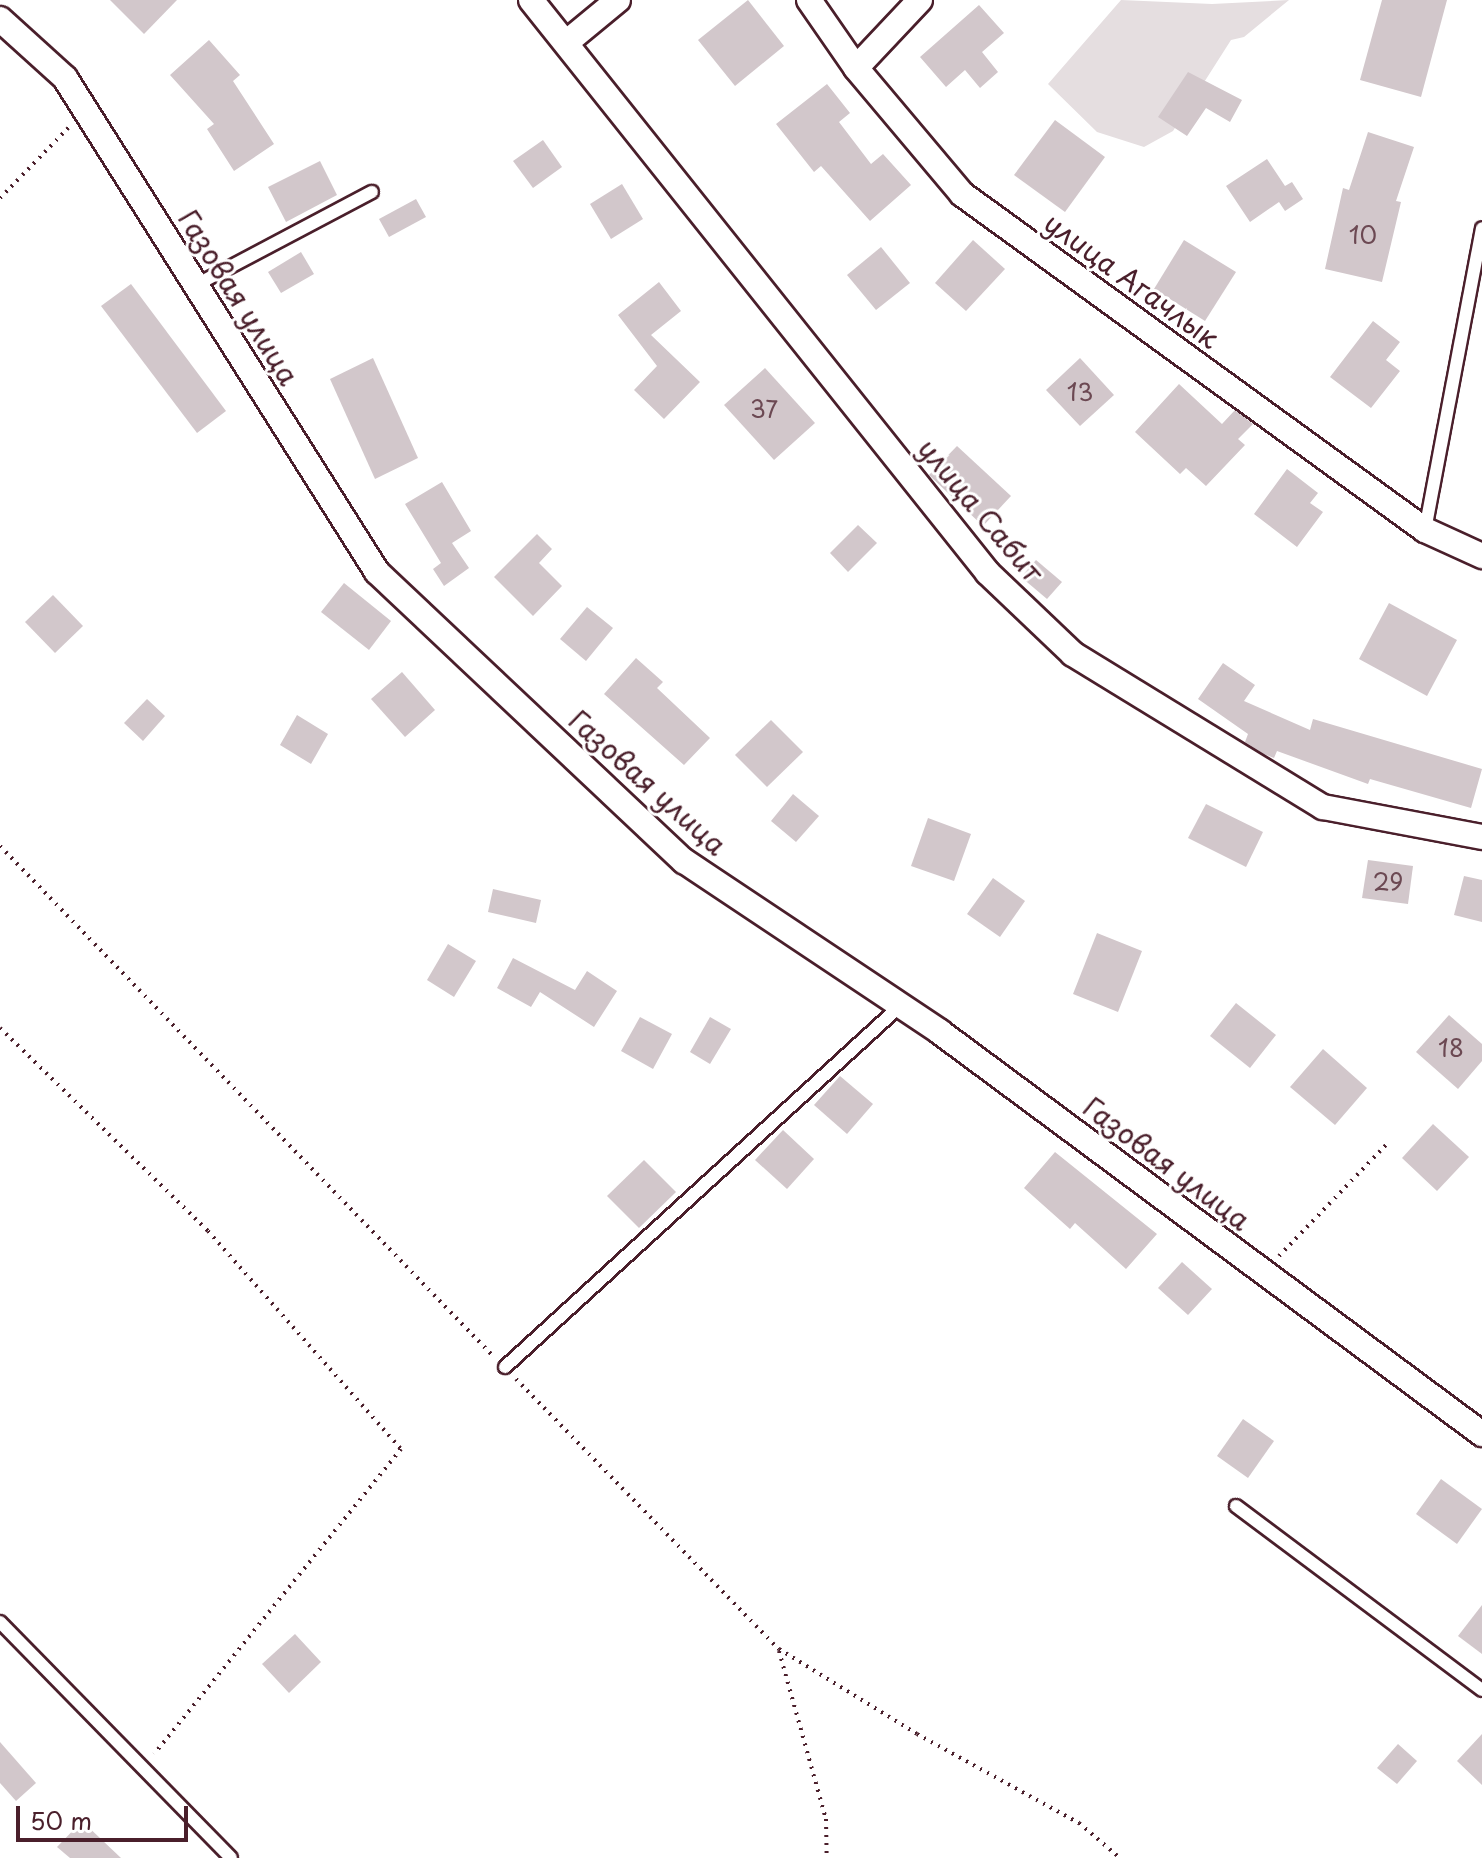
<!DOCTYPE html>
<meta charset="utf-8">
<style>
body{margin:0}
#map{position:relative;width:1482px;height:1858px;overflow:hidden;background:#fff;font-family:"Playpen Sans",sans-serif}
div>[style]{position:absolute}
.green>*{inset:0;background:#e5dee0}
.building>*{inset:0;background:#d2c7cb}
.path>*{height:4px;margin-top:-2px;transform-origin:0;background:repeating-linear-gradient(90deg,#4a1f2b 0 2px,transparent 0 8px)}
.roads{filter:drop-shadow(2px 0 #4a1f2b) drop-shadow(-2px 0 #4a1f2b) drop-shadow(0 2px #4a1f2b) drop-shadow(0 -2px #4a1f2b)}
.lane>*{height:12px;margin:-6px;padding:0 6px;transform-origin:6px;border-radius:6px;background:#fff}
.street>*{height:24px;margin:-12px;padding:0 12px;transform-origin:12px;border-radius:12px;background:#fff}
span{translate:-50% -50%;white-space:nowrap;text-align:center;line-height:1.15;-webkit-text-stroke:6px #fff;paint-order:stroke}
.number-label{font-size:24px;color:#6c4953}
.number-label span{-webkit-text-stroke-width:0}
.street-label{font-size:28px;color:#4a1f2b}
.scale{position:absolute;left:16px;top:1806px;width:172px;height:36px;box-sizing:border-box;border:4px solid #4a1f2b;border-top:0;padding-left:10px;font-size:24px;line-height:28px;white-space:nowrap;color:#4a1f2b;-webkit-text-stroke:6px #fff;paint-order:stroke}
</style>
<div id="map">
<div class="green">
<div style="clip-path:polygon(1121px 0,1212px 4px,1289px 0,1244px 37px,1231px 40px,1173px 131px,1144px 147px,1097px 132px,1048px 84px)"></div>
</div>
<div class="building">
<div style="clip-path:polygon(110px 0,177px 0,144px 34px)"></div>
<div style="clip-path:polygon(748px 0,784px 46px,735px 86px,698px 40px)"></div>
<div style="clip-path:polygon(1382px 0,1447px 0,1421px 97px,1360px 80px)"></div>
<div style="clip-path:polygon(979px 5px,1004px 33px,982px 52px,998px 72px,980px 88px,965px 70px,946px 87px,920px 57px)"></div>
<div style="clip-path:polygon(209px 40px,240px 75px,233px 81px,274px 144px,234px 171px,207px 129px,214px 124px,170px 75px)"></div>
<div style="clip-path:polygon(1188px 72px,1242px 100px,1230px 122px,1206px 108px,1187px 136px,1158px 117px)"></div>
<div style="clip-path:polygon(827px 84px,850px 113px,839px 122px,871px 164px,883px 154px,911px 185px,870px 221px,821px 166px,814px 172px,776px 124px)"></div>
<div style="clip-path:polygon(1055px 120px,1105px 157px,1065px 212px,1014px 175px)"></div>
<div style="clip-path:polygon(1368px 132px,1414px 147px,1396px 201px,1401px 202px,1382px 282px,1325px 269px,1343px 188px,1349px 190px)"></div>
<div style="clip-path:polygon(543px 140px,562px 167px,533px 188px,513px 161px)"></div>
<div style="clip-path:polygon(1267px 159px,1285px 186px,1292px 182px,1303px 199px,1285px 211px,1279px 202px,1250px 222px,1226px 186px)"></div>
<div style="clip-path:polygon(320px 161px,337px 195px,286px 222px,268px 187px)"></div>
<div style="clip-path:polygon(622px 184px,643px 219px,611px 239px,590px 204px)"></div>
<div style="clip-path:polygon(416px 199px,426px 217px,389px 237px,379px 219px)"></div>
<div style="clip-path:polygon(973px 240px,1005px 269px,966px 311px,935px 283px)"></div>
<div style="clip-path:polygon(1184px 240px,1236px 272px,1205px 321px,1154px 289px)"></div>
<div style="clip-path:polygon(881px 247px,910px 283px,876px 310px,847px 275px)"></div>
<div style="clip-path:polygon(301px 252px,314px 274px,281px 293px,268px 272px)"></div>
<div style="clip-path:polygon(659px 282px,681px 311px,651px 335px,700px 382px,664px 419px,634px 390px,657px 366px,618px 315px)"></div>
<div style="clip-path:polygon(131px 284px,226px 411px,197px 433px,101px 306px)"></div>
<div style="clip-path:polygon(1373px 321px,1400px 342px,1386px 360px,1400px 371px,1371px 408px,1330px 377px)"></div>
<div style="clip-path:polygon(373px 358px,418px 458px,375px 479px,330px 379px)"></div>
<div style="clip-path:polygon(1080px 358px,1114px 395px,1080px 426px,1046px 390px)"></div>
<div style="clip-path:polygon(765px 368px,815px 423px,774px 460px,724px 405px)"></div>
<div style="clip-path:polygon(1179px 384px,1222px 424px,1235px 410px,1253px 424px,1238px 439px,1245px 445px,1206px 486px,1186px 468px,1180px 474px,1135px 432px)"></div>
<div style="clip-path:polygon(957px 446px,1011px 496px,983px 526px,929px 475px)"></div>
<div style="clip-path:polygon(1287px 469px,1318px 493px,1310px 503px,1323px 512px,1297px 547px,1254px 514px)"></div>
<div style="clip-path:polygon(442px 482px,471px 531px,452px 543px,469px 568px,444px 586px,433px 569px,441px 563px,405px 504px)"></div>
<div style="clip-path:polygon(858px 525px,877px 543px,848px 572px,830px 553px)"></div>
<div style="clip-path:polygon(537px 534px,552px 549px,539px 563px,562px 586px,533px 616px,494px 577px)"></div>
<div style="clip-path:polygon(1036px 560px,1062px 582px,1047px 599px,1021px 577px)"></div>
<div style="clip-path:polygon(344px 583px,391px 621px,369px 650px,321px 612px)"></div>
<div style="clip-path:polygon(53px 595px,83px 626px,55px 653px,25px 622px)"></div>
<div style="clip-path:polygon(1389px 603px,1457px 640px,1427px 696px,1359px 659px)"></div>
<div style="clip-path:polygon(587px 607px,613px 628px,586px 661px,560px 639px)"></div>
<div style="clip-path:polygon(636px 658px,663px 682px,657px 688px,710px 738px,684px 765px,604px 694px)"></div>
<div style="clip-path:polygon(1223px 663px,1255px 685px,1244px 701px,1310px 730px,1313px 719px,1482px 769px,1471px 808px,1370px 779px,1368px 784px,1277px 751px,1274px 758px,1264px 754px,1245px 742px,1248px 734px,1198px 699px)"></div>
<div style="clip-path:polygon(402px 672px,435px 710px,405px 737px,371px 699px)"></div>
<div style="clip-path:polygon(147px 699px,165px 716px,143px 741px,124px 723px)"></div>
<div style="clip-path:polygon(297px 715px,328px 734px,311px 764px,280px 745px)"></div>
<div style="clip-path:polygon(771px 720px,803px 752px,767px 787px,735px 755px)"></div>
<div style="clip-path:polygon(793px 794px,819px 816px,796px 842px,771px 821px)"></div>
<div style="clip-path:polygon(1206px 804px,1263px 832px,1246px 867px,1188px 838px)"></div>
<div style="clip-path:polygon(928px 818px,971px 834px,954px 881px,911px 866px)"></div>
<div style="clip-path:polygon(1368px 860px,1413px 866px,1408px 904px,1362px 898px)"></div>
<div style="clip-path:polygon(1464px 876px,1482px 880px,1482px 922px,1454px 915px)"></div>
<div style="clip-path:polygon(993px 878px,1025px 901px,1000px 937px,967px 914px)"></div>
<div style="clip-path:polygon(493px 889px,541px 900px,536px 923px,488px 912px)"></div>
<div style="clip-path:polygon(1097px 933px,1142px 951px,1118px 1012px,1073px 994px)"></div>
<div style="clip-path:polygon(448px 944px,476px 961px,454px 997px,427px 980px)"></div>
<div style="clip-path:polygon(513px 958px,575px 990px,587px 971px,617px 991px,594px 1027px,540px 992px,531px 1007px,497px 988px)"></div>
<div style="clip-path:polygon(1236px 1003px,1276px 1035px,1250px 1068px,1210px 1036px)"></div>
<div style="clip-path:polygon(1449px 1015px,1482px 1044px,1482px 1061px,1458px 1089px,1416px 1052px)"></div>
<div style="clip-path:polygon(640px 1017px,672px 1034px,653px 1069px,621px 1051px)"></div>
<div style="clip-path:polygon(710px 1017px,731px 1029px,710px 1064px,690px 1052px)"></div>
<div style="clip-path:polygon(1323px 1049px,1367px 1088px,1335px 1125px,1290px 1087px)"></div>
<div style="clip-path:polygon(840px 1076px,873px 1104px,847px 1134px,814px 1105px)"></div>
<div style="clip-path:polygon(1433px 1124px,1469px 1157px,1437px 1191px,1402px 1158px)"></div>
<div style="clip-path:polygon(783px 1130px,814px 1159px,787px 1189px,755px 1160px)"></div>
<div style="clip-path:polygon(1055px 1152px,1157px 1234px,1126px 1269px,1075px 1223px,1070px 1229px,1024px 1188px)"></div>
<div style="clip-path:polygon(644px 1160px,676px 1192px,639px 1228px,607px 1196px)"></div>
<div style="clip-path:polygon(1182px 1262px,1212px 1289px,1188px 1315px,1158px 1288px)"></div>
<div style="clip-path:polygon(1243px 1419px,1274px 1441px,1248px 1478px,1217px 1456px)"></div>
<div style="clip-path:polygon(1441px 1479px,1482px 1509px,1457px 1544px,1416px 1514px)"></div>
<div style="clip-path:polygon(1482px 1605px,1482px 1654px,1458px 1636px)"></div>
<div style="clip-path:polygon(295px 1634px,321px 1662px,289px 1693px,262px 1664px)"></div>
<div style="clip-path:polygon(1482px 1734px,1482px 1785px,1457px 1761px)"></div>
<div style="clip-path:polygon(0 1742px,36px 1783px,16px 1801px,0 1783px)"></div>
<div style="clip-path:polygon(1398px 1744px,1417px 1761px,1397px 1784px,1377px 1768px)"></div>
<div style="clip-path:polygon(82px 1821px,121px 1858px,70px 1858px,57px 1847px)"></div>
</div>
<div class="path">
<div style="left:0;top:198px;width:100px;rotate:-45.8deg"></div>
<div style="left:0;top:846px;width:709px;rotate:45.97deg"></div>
<div style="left:0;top:1028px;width:291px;rotate:44.3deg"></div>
<div style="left:208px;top:1231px;width:291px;rotate:48.5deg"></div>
<div style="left:401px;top:1449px;width:392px;rotate:129deg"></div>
<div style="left:1279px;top:1256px;width:154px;rotate:-46.1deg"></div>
<div style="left:516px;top:1379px;width:377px;rotate:45.8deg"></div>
<div style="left:779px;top:1649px;width:162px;rotate:31.6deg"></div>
<div style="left:917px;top:1734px;width:185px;rotate:28.8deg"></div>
<div style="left:1079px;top:1823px;width:54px;rotate:40.5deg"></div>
<div style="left:779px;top:1651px;width:174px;rotate:74.4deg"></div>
<div style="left:826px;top:1819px;width:39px;rotate:89deg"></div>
</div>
<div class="roads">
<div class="lane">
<div style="left:196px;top:285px;width:199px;rotate:-27.9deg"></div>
<div style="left:1425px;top:530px;width:307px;rotate:-79.3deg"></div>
<div style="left:505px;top:1367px;width:535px;rotate:-42.42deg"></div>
<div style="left:1236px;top:1506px;width:307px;rotate:36.8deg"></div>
<div style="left:0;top:1622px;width:330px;rotate:45.6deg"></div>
</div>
<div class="street">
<div style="left:531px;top:0;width:733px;rotate:51.43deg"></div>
<div style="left:988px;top:573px;width:117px;rotate:43.6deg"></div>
<div style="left:1073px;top:654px;width:293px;rotate:31.5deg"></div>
<div style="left:1323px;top:807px;width:162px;rotate:10.7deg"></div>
<div style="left:809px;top:0;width:83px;rotate:55.3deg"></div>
<div style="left:920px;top:0;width:93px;rotate:133.3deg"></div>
<div style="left:856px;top:68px;width:165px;rotate:49.9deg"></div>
<div style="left:962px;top:194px;width:572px;rotate:35.97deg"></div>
<div style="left:1425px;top:530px;width:63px;rotate:24.5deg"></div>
<div style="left:0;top:19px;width:88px;rotate:42.2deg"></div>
<div style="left:65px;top:78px;width:584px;rotate:57.72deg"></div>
<div style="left:377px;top:572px;width:422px;rotate:43.3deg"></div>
<div style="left:684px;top:861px;width:308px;rotate:33.7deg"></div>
<div style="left:940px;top:1032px;width:675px;rotate:36.56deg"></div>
<div style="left:567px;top:42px;width:66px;rotate:-39.5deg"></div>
</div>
</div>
<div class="number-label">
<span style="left:1363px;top:235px">10</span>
<span style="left:1080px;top:392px">13</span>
<span style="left:764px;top:409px">37</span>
<span style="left:1388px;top:882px">29</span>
<span style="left:1451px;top:1048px">18</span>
</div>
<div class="street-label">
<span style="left:1132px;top:280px;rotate:36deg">улица Агачлык</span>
<span style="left:239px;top:297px;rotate:58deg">Газовая улица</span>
<span style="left:981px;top:510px;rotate:50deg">улица Сабит</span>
<span style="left:648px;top:782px;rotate:42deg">Газовая улица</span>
<span style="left:1167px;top:1163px;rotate:37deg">Газовая улица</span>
</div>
<div class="scale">50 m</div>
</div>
